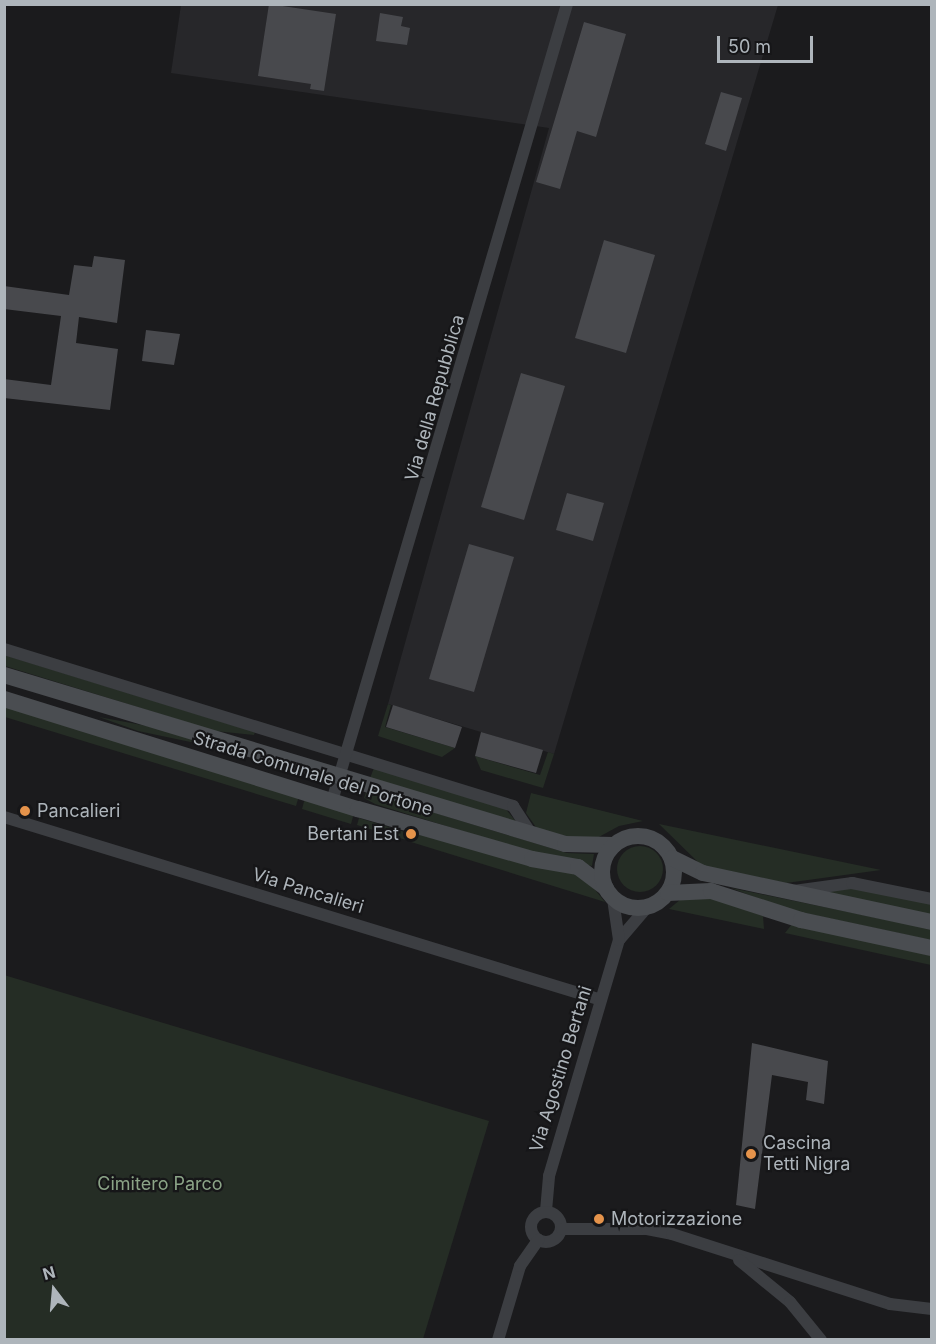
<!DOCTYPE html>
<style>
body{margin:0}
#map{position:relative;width:936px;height:1344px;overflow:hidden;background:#1b1b1d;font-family:Inter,sans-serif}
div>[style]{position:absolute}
.built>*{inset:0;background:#27272a}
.green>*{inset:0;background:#252d25}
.round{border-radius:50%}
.building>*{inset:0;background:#48494d}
.street>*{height:12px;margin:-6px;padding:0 6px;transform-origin:6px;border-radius:6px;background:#3c3e42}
.street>.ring{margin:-6px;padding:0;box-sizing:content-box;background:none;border:12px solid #3c3e42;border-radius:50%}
.secondary>*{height:16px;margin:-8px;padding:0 8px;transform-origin:8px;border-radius:8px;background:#4a4d51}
.secondary>.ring{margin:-8px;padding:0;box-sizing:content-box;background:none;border:16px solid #4a4d51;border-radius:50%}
.dots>*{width:16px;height:16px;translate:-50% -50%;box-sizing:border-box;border:3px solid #161618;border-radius:50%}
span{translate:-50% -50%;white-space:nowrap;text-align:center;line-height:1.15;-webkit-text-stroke:4.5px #161618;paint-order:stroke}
.street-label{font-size:18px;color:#aeb5bb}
.poi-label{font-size:18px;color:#aeb5bb}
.left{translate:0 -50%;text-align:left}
.right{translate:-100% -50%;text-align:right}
.park-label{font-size:18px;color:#8ba487}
.frame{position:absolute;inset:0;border:6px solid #aeb5bb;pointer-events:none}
.north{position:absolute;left:24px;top:1260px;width:60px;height:60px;-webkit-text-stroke:4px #161618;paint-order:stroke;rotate:344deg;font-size:16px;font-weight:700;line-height:24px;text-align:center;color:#aeb5bb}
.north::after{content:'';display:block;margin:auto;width:21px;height:27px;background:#aeb5bb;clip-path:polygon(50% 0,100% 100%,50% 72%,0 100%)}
.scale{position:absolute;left:717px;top:36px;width:96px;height:27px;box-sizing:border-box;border:3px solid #aeb5bb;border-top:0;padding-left:8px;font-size:18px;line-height:21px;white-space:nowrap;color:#aeb5bb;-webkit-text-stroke:4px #161618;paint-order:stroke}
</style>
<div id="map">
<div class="built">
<div style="clip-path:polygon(181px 5px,778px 5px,554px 754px,388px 704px,549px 128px,171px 73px)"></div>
</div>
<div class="green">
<div style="clip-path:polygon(4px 655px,255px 732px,254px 735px,215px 731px,5px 666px)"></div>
<div style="clip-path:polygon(388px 704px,391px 705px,385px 727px,455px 748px,442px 757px,378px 736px)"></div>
<div style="clip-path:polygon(4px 706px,299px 796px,296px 806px,5px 717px)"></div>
<div style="clip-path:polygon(99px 717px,158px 728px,201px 741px,200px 744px,138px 731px)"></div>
<div style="clip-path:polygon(548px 752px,554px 754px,543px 788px,481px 770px,475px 756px,540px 775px)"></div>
<div style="clip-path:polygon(374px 768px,504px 807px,518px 824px,370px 778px)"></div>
<div style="clip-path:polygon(366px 792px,567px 853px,594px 854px,592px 866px,533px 853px,375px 804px,364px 798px)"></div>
<div style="clip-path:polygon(531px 793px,643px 821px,619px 826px,597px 838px,575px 838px,538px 830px,526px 813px)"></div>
<div style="clip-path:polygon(305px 798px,354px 813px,351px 824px,302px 809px)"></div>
<div style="clip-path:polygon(359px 818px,408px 833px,406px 840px,357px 825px)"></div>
<div style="clip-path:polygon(659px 824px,881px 870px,786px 883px,702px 866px)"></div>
<div style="clip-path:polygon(415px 831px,577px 875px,592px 886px,605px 902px,411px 842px)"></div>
<div class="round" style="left:617px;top:846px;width:46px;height:46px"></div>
<div style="clip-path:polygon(850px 886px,931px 903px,931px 915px,822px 891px)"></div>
<div style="clip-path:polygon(731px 888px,931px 929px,931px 940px,785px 909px)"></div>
<div style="clip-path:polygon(706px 896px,763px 916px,764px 929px,669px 909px,681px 899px)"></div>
<div style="clip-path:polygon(792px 924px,931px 955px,931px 965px,785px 933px)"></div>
<div style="clip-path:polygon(4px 975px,489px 1121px,423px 1339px,5px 1339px)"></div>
</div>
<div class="building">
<div style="clip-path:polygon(269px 4px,336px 14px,324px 91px,310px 89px,311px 84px,258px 76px)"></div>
<div style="clip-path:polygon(380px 13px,403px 17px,401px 26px,410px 28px,407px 45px,376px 41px)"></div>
<div style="clip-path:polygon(584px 22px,626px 34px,596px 137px,577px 131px,560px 189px,536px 182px)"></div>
<div style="clip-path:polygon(721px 92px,742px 98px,726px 151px,705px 144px)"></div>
<div style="clip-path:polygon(604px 240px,655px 255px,626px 353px,575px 338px)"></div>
<div style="clip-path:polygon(94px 256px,125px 260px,117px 323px,79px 317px,76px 343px,118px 349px,110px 410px,4px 398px,4px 379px,51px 385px,61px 316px,4px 309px,4px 286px,69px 295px,74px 265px,92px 267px)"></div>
<div style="clip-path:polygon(146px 330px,180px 334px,174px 365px,142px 361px)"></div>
<div style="clip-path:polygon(521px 373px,565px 386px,524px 520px,481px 507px)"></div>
<div style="clip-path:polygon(567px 493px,604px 503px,593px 541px,556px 530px)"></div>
<div style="clip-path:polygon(469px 544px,514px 557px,474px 692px,429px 679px)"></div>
<div style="clip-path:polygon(393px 705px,462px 727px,455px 748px,386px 727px)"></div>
<div style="clip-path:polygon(481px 732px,543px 750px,536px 773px,475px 756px)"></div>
<div style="clip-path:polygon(752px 1043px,828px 1061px,824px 1104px,806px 1100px,808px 1082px,772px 1075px,755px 1209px,736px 1205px)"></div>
</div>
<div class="street">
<div style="left:4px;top:649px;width:533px;rotate:17.14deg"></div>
<div style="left:513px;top:806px;width:35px;rotate:57deg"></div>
<div style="left:332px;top:801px;width:831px;rotate:-73.57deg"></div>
<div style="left:4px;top:817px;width:624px;rotate:17.04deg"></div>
<div style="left:794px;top:891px;width:59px;rotate:-7.9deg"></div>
<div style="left:852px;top:883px;width:82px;rotate:11.3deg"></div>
<div style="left:619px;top:940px;width:45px;rotate:-49.5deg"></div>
<div style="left:546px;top:1211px;width:35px;rotate:-85deg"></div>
<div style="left:549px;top:1176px;width:246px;rotate:-73.5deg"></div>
<div style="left:619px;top:940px;width:41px;rotate:-98.3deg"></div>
<div class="ring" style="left:531px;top:1212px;width:18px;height:18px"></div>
<div style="left:562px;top:1229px;width:85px"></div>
<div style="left:647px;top:1229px;width:25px;rotate:11deg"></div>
<div style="left:672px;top:1234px;width:229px;rotate:17.8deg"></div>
<div style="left:890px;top:1304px;width:42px;rotate:6.8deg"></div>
<div style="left:739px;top:1260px;width:66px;rotate:39.5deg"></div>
<div style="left:790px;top:1302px;width:49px;rotate:50.8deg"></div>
<div style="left:498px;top:1340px;width:77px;rotate:-73.4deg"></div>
<div style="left:520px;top:1266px;width:32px;rotate:-55deg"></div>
</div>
<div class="secondary">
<div style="left:4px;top:675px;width:586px;rotate:16.76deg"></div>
<div style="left:565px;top:844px;width:49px;rotate:1.2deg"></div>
<div style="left:4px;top:699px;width:371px;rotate:17.3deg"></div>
<div style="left:358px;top:809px;width:181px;rotate:16deg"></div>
<div style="left:532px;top:859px;width:47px;rotate:9.9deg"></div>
<div style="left:578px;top:867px;width:35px;rotate:37deg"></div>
<div class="ring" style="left:602px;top:836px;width:56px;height:56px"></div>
<div style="left:672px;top:858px;width:34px;rotate:26deg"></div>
<div style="left:703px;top:873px;width:234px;rotate:12.1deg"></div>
<div style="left:668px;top:893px;width:43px;rotate:-2.7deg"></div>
<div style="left:711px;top:891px;width:95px;rotate:17.9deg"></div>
<div style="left:801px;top:920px;width:134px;rotate:12.1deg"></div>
</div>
<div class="dots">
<div style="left:25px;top:811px;background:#e5934b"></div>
<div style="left:411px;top:834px;background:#e5934b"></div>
<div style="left:751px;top:1154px;background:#e5934b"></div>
<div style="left:599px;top:1219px;background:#e5934b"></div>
</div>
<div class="street-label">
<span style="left:435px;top:398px;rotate:-74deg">Via della Repubblica</span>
<span style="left:313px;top:774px;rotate:17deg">Strada Comunale del Portone</span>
<span style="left:308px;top:891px;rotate:17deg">Via Pancalieri</span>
<span style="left:561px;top:1069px;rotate:-73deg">Via Agostino Bertani</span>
</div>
<div class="poi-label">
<span class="left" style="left:37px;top:811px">Pancalieri</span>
<span class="right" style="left:399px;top:834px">Bertani Est</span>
<span class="left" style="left:763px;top:1154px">Cascina<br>Tetti Nigra</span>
<span class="left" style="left:611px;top:1219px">Motorizzazione</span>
</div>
<div class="park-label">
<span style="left:160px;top:1184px">Cimitero Parco</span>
</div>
<div class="frame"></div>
<div class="north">N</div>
<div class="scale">50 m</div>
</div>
